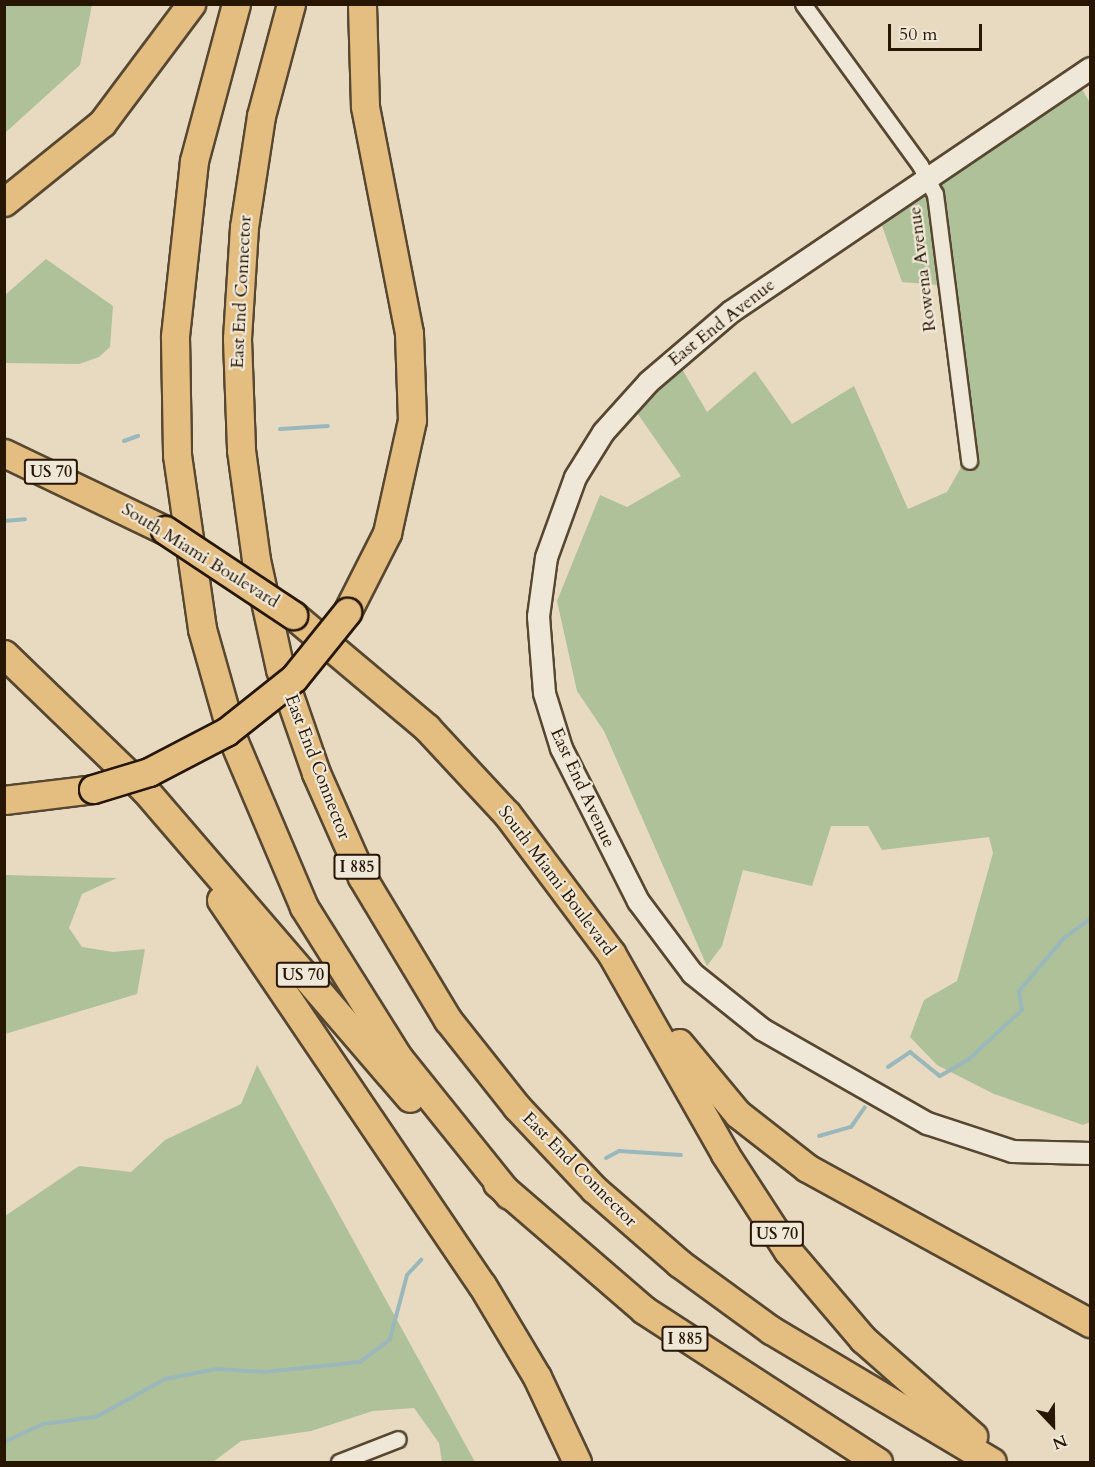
<!DOCTYPE html>
<style>
body{margin:0}
#map{position:relative;width:1095px;height:1467px;overflow:hidden;background:#e7dac1;font-family:Cardo,serif}
div>[style]{position:absolute}
.green>*{inset:0;background:#afc198}
.stream>*{height:4px;margin:-2px;padding:0 2px;transform-origin:2px;border-radius:2px;background:#9ab8bb}
.roads{filter:drop-shadow(2px 0 #574731) drop-shadow(-2px 0 #574731) drop-shadow(0 2px #574731) drop-shadow(0 -2px #574731)}
.street>*{height:15px;margin:-7.5px;padding:0 7.5px;transform-origin:7.5px;border-radius:7.5px;background:#efe7d7}
.secondary>*{height:21px;margin:-10.5px;padding:0 10.5px;transform-origin:10.5px;border-radius:10.5px;background:#efe7d7}
.highway>*{height:27px;margin:-13.5px;padding:0 13.5px;transform-origin:13.5px;border-radius:13.5px;background:#e4bd80}
.bridges{filter:drop-shadow(2px 0 #271601) drop-shadow(-2px 0 #271601) drop-shadow(0 2px #271601) drop-shadow(0 -2px #271601)}
.highway-bridge>*{height:27px;margin:-13.5px;padding:0 13.5px;transform-origin:13.5px;border-radius:13.5px;background:#e4bd80}
span{translate:-50% -50%;white-space:nowrap;text-align:center;line-height:1.15;-webkit-text-stroke:4.5px #efe7d7;paint-order:stroke}
.shield-label span{padding:2px 4px;background:#efe7d7;border:2px solid;border-radius:4px;-webkit-text-stroke-width:0}
.shield-label{font-size:16px;color:#271601;font-weight:700}
.street-label{font-size:18px;color:#271601}
.frame{position:absolute;inset:0;border:6px solid #271601;pointer-events:none}
.north{position:absolute;left:1023px;top:1395px;width:60px;height:60px;-webkit-text-stroke:4px #efe7d7;paint-order:stroke;rotate:158deg;font-size:16px;font-weight:700;line-height:24px;text-align:center;color:#271601}
.north::after{content:'';display:block;margin:auto;width:21px;height:27px;background:#271601;clip-path:polygon(50% 0,100% 100%,50% 72%,0 100%)}
.scale{position:absolute;left:888px;top:24px;width:94px;height:27px;box-sizing:border-box;border:3px solid #271601;border-top:0;padding-left:8px;font-size:18px;line-height:21px;white-space:nowrap;color:#271601;-webkit-text-stroke:4px #efe7d7;paint-order:stroke}
</style>
<div id="map">
<div class="green">
<div style="clip-path:polygon(5px 4px,92px 5px,80px 65px,5px 133px)"></div>
<div style="clip-path:polygon(1079px 84px,1090px 103px,1090px 1122px,1083px 1125px,994px 1094px,937px 1065px,910px 1037px,924px 1000px,957px 981px,993px 853px,989px 837px,882px 850px,868px 826px,831px 826px,812px 886px,743px 870px,722px 946px,707px 966px,604px 731px,577px 691px,557px 601px,600px 495px,627px 507px,681px 476px,635px 410px,682px 369px,707px 412px,755px 371px,792px 424px,854px 386px,908px 509px,947px 492px,972px 448px,950px 286px,902px 282px,880px 220px)"></div>
<div style="clip-path:polygon(46px 259px,113px 306px,110px 347px,99px 357px,79px 364px,5px 363px,5px 295px)"></div>
<div style="clip-path:polygon(5px 875px,117px 878px,82px 894px,69px 928px,82px 947px,113px 952px,145px 949px,137px 994px,5px 1034px)"></div>
<div style="clip-path:polygon(257px 1065px,475px 1462px,442px 1462px,439px 1443px,414px 1408px,373px 1411px,311px 1431px,241px 1441px,213px 1462px,5px 1462px,5px 1216px,79px 1166px,131px 1172px,165px 1140px,241px 1104px)"></div>
</div>
<div class="stream">
<div style="left:280px;top:429px;width:48px;rotate:-3.6deg"></div>
<div style="left:124px;top:441px;width:15px;rotate:-20deg"></div>
<div style="left:4px;top:521px;width:21px;rotate:-5deg"></div>
<div style="left:888px;top:1067px;width:27px;rotate:-34deg"></div>
<div style="left:910px;top:1052px;width:38px;rotate:39deg"></div>
<div style="left:940px;top:1076px;width:34px;rotate:-30deg"></div>
<div style="left:969px;top:1059px;width:72px;rotate:-42.8deg"></div>
<div style="left:1022px;top:1010px;width:19px;rotate:-99deg"></div>
<div style="left:1019px;top:991px;width:70px;rotate:-49.7deg"></div>
<div style="left:1064px;top:938px;width:32px;rotate:-36deg"></div>
<div style="left:819px;top:1136px;width:33px;rotate:-16deg"></div>
<div style="left:851px;top:1127px;width:24px;rotate:-55deg"></div>
<div style="left:606px;top:1158px;width:15px;rotate:-28deg"></div>
<div style="left:619px;top:1151px;width:62px;rotate:3.7deg"></div>
<div style="left:4px;top:1442px;width:43px;rotate:-24.8deg"></div>
<div style="left:43px;top:1424px;width:53px;rotate:-7.5deg"></div>
<div style="left:96px;top:1417px;width:79px;rotate:-28.8deg"></div>
<div style="left:165px;top:1379px;width:53px;rotate:-10.9deg"></div>
<div style="left:217px;top:1369px;width:48px;rotate:3.6deg"></div>
<div style="left:265px;top:1372px;width:96px;rotate:-6deg"></div>
<div style="left:360px;top:1362px;width:38px;rotate:-37deg"></div>
<div style="left:390px;top:1339px;width:66px;rotate:-75.1deg"></div>
<div style="left:407px;top:1275px;width:21px;rotate:-47deg"></div>
</div>
<div class="roads">
<div class="street">
<div style="left:803px;top:4px;width:199px;rotate:54deg"></div>
<div style="left:920px;top:165px;width:33px;rotate:63deg"></div>
<div style="left:935px;top:194px;width:269px;rotate:82.7deg"></div>
<div style="left:339px;top:1462px;width:63px;rotate:-21.3deg"></div>
</div>
<div class="secondary">
<div style="left:1090px;top:68px;width:434px;rotate:145.9deg"></div>
<div style="left:731px;top:311px;width:109px;rotate:139.5deg"></div>
<div style="left:648px;top:382px;width:67px;rotate:132deg"></div>
<div style="left:603px;top:432px;width:53px;rotate:121.9deg"></div>
<div style="left:575px;top:477px;width:85px;rotate:109.9deg"></div>
<div style="left:546px;top:557px;width:60px;rotate:97.7deg"></div>
<div style="left:538px;top:616px;width:77px;rotate:85.5deg"></div>
<div style="left:544px;top:693px;width:58px;rotate:72.8deg"></div>
<div style="left:561px;top:748px;width:171px;rotate:63.3deg"></div>
<div style="left:638px;top:901px;width:90px;rotate:53.1deg"></div>
<div style="left:692px;top:973px;width:90px;rotate:38.7deg"></div>
<div style="left:762px;top:1029px;width:190px;rotate:29.7deg"></div>
<div style="left:927px;top:1123px;width:89px;rotate:18.2deg"></div>
<div style="left:1012px;top:1151px;width:78px;rotate:1.5deg"></div>
</div>
<div class="highway">
<div style="left:236px;top:4px;width:163px;rotate:105deg"></div>
<div style="left:194px;top:161px;width:177px;rotate:96.2deg"></div>
<div style="left:175px;top:337px;width:118px;rotate:89deg"></div>
<div style="left:177px;top:455px;width:176px;rotate:81.8deg"></div>
<div style="left:202px;top:629px;width:117px;rotate:74.2deg"></div>
<div style="left:234px;top:742px;width:179px;rotate:67deg"></div>
<div style="left:304px;top:907px;width:177px;rotate:57.9deg"></div>
<div style="left:398px;top:1057px;width:177px;rotate:51.2deg"></div>
<div style="left:291px;top:4px;width:116px;rotate:105deg"></div>
<div style="left:261px;top:116px;width:112px;rotate:98.7deg"></div>
<div style="left:244px;top:227px;width:112px;rotate:93.6deg"></div>
<div style="left:237px;top:339px;width:111px;rotate:87.9deg"></div>
<div style="left:241px;top:450px;width:111px;rotate:82.2deg"></div>
<div style="left:256px;top:560px;width:112px;rotate:77.6deg"></div>
<div style="left:280px;top:669px;width:110px;rotate:70.9deg"></div>
<div style="left:316px;top:773px;width:114px;rotate:66.1deg"></div>
<div style="left:362px;top:877px;width:167px;rotate:59deg"></div>
<div style="left:448px;top:1020px;width:111px;rotate:51.6deg"></div>
<div style="left:517px;top:1107px;width:112px;rotate:46.8deg"></div>
<div style="left:594px;top:1189px;width:113px;rotate:41deg"></div>
<div style="left:679px;top:1263px;width:114px;rotate:36.1deg"></div>
<div style="left:771px;top:1330px;width:257px;rotate:30.8deg"></div>
<div style="left:4px;top:202px;width:126px;rotate:-38.9deg"></div>
<div style="left:102px;top:123px;width:149px;rotate:-53.2deg"></div>
<div style="left:4px;top:453px;width:178px;rotate:25.6deg"></div>
<div style="left:347px;top:612px;width:89px;rotate:-63.1deg"></div>
<div style="left:387px;top:533px;width:116px;rotate:-77.5deg"></div>
<div style="left:412px;top:420px;width:87px;rotate:-92deg"></div>
<div style="left:409px;top:333px;width:231px;rotate:-101deg"></div>
<div style="left:365px;top:106px;width:102px;rotate:-91.7deg"></div>
<div style="left:293px;top:615px;width:175px;rotate:40.1deg"></div>
<div style="left:427px;top:728px;width:117px;rotate:47.1deg"></div>
<div style="left:507px;top:814px;width:174px;rotate:53.2deg"></div>
<div style="left:611px;top:953px;width:231px;rotate:60.4deg"></div>
<div style="left:725px;top:1154px;width:116px;rotate:57deg"></div>
<div style="left:788px;top:1251px;width:116px;rotate:49.6deg"></div>
<div style="left:863px;top:1339px;width:147px;rotate:41.4deg"></div>
<div style="left:4px;top:654px;width:196px;rotate:44deg"></div>
<div style="left:145px;top:790px;width:406px;rotate:49.3deg"></div>
<div style="left:4px;top:800px;width:90px;rotate:-7deg"></div>
<div style="left:221px;top:900px;width:465px;rotate:55.9deg"></div>
<div style="left:482px;top:1285px;width:107px;rotate:59.1deg"></div>
<div style="left:537px;top:1377px;width:94px;rotate:64.8deg"></div>
<div style="left:679px;top:1043px;width:92px;rotate:50.3deg"></div>
<div style="left:738px;top:1114px;width:88px;rotate:38deg"></div>
<div style="left:807px;top:1168px;width:323px;rotate:28.7deg"></div>
<div style="left:497px;top:1183px;width:194px;rotate:40.8deg"></div>
<div style="left:644px;top:1310px;width:279px;rotate:33deg"></div>
</div>
</div>
<div class="bridges">
<div class="highway-bridge">
<div style="left:165px;top:530px;width:154px;rotate:33.6deg"></div>
<div style="left:93px;top:789px;width:59px;rotate:-16.9deg"></div>
<div style="left:149px;top:772px;width:87px;rotate:-27.5deg"></div>
<div style="left:226px;top:732px;width:87px;rotate:-38.5deg"></div>
<div style="left:294px;top:678px;width:85px;rotate:-51.2deg"></div>
</div>
</div>
<div class="shield-label">
<span style="left:51px;top:472px">US 70</span>
<span style="left:357px;top:867px">I 885</span>
<span style="left:303px;top:975px">US 70</span>
<span style="left:777px;top:1234px">US 70</span>
<span style="left:685px;top:1339px">I 885</span>
</div>
<div class="street-label">
<span style="left:923px;top:269px;rotate:-97deg">Rowena Avenue</span>
<span style="left:242px;top:292px;rotate:-87deg">East End Connector</span>
<span style="left:722px;top:323px;rotate:-38deg">East End Avenue</span>
<span style="left:200px;top:556px;rotate:32deg">South Miami Boulevard</span>
<span style="left:317px;top:767px;rotate:69deg">East End Connector</span>
<span style="left:582px;top:788px;rotate:65deg">East End Avenue</span>
<span style="left:556px;top:881px;rotate:53deg">South Miami Boulevard</span>
<span style="left:579px;top:1170px;rotate:45deg">East End Connector</span>
</div>
<div class="frame"></div>
<div class="north">N</div>
<div class="scale">50 m</div>
</div>
